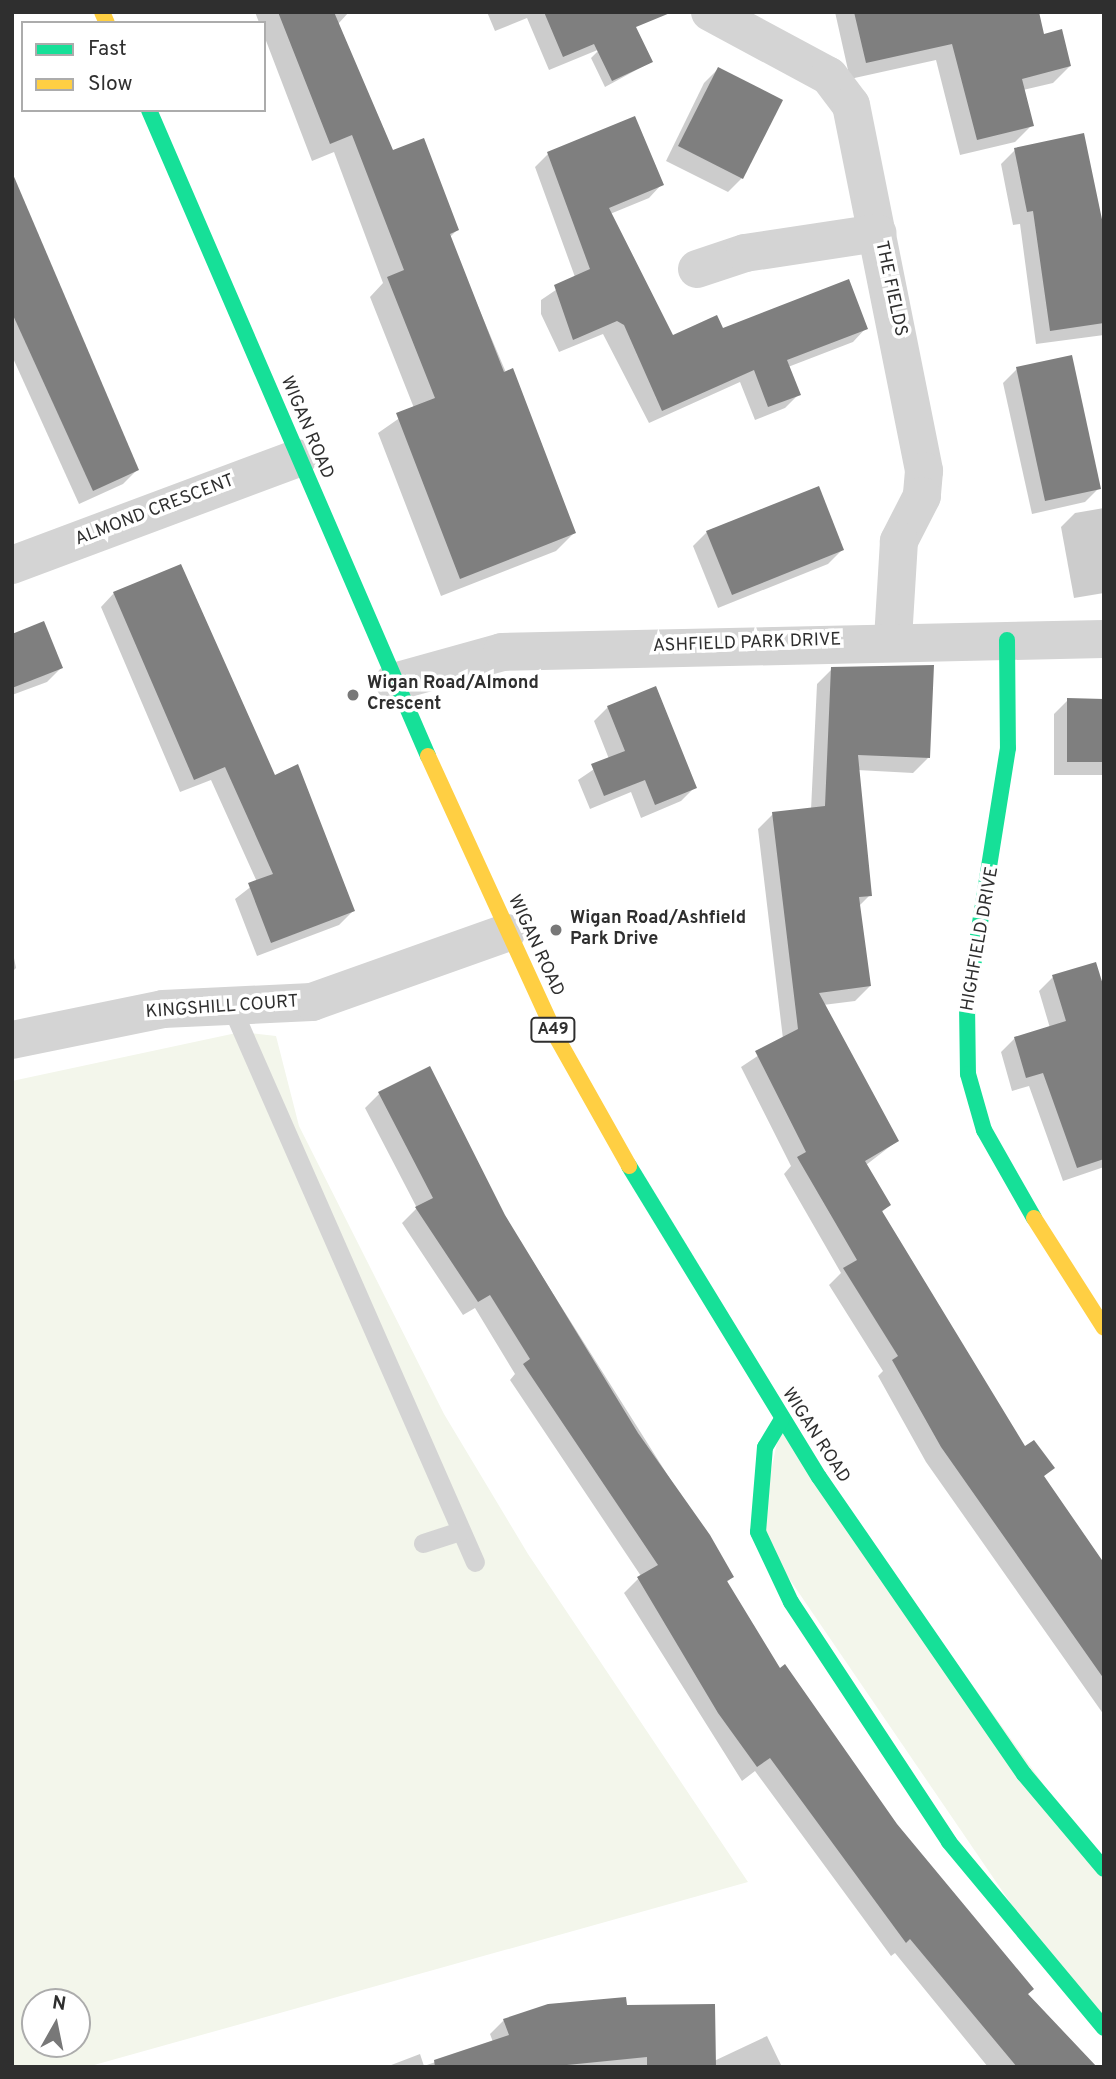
<!DOCTYPE html>
<style>
body{margin:0}
#map{position:relative;width:1116px;height:2079px;overflow:hidden;background:#fff;font-family:Overpass,sans-serif}
div>[style]{position:absolute}
.green>*{inset:0;background:#f3f6eb}
.shadow>*{inset:0;background:#0003}
.building>*{inset:0;background:#7f7f7f}
.lane>*{height:19px;margin:-9.5px;padding:0 9.5px;transform-origin:9.5px;border-radius:9.5px;background:#d4d4d4}
.street>*{height:38px;margin:-19px;padding:0 19px;transform-origin:19px;border-radius:19px;background:#d4d4d4}
.fast>*{height:16px;margin:-8px;padding:0 8px;transform-origin:8px;border-radius:8px;background:#16e098}
.slow>*{height:16px;margin:-8px;padding:0 8px;transform-origin:8px;border-radius:8px;background:#ffcf43}
.dots>*{width:19px;height:19px;translate:-50% -50%;box-sizing:border-box;border:4px solid #fff;border-radius:50%}
span{translate:-50% -50%;white-space:nowrap;text-align:center;line-height:1.15;-webkit-text-stroke:7px #fff;paint-order:stroke}
.shield-label span{padding:2px 5px;background:#fff;border:2px solid;border-radius:5px;-webkit-text-stroke-width:0}
.shield-label{font-size:16px;color:#2f2f2f;font-weight:700}
.street-label{font-size:18px;color:#2f2f2f}
.poi-label{font-size:18px;color:#2f2f2f;font-weight:700}
.left{translate:0 -50%;text-align:left}
.frame{position:absolute;inset:0;border:14px solid #2f2f2f;pointer-events:none}
.legend{position:absolute;left:21px;top:21px;width:245px;height:91px;box-sizing:border-box;background:#fff;border:2px solid #acacac;margin:0;padding:9px 12px;list-style:none;font-size:21px;color:#2f2f2f}
.legend li{display:flex;align-items:center;gap:14px;height:35px}
.legend b{width:35px;border:2px solid #acacac}
.north{position:absolute;left:21px;top:1988px;width:70px;height:70px;box-sizing:border-box;background:#fff;border:2px solid #acacac;border-radius:50%;rotate:9deg;font-size:19px;font-weight:700;line-height:28px;text-align:center;color:#2f2f2f}
.north::after{content:'';display:block;margin:auto;width:24px;height:32px;background:#787878;clip-path:polygon(50% 0,100% 100%,50% 72%,0 100%)}
</style>
<div id="map">
<div class="green">
<div style="clip-path:polygon(evenodd,241px 1032px,276px 1036px,299px 1126px,444px 1414px,528px 1554px,748px 1882px,87px 2067px,12px 2067px,12px 1081px,241px 1032px,35px 2002px,77px 2002px,77px 2044px,35px 2044px,35px 2002px)"></div>
<div style="clip-path:polygon(782px 1419px,1104px 1869px,1104px 2028px,1076px 1999px,758px 1533px)"></div>
</div>
<div class="shadow">
<div style="clip-path:polygon(255px 12px,349px 12px,338px 24px,392px 152px,457px 230px,449px 238px,574px 533px,556px 551px,441px 596px,378px 433px,414px 408px,370px 297px,383px 283px,334px 152px,312px 161px)"></div>
<div style="clip-path:polygon(487px 12px,605px 12px,651px 62px,605px 87px,591px 58px,600px 49px,549px 70px,527px 18px,495px 31px)"></div>
<div style="clip-path:polygon(835px 12px,1037px 12px,1042px 36px,1070px 66px,1053px 83px,1023px 90px,1032px 125px,1015px 142px,960px 155px,936px 60px,850px 79px)"></div>
<div style="clip-path:polygon(718px 69px,742px 178px,728px 192px,666px 161px,704px 83px)"></div>
<div style="clip-path:polygon(1015px 150px,1104px 221px,1104px 335px,1036px 344px,1020px 224px,1013px 225px,1001px 164px)"></div>
<div style="clip-path:polygon(548px 154px,662px 184px,649px 198px,610px 214px,672px 337px,866px 328px,853px 342px,788px 367px,799px 394px,785px 408px,755px 420px,740px 382px,649px 423px,603px 334px,559px 352px,541px 314px,541px 300px,575px 277px,535px 167px)"></div>
<div style="clip-path:polygon(12px 175px,137px 470px,123px 484px,79px 504px,12px 356px)"></div>
<div style="clip-path:polygon(1017px 369px,1099px 488px,1085px 502px,1032px 514px,1003px 383px)"></div>
<div style="clip-path:polygon(1104px 508px,1104px 593px,1074px 598px,1061px 527px,1075px 513px)"></div>
<div style="clip-path:polygon(707px 532px,842px 550px,828px 564px,718px 608px,693px 546px)"></div>
<div style="clip-path:polygon(114px 593px,274px 777px,353px 911px,339px 925px,257px 956px,235px 899px,257px 882px,211px 780px,180px 792px,101px 607px)"></div>
<div style="clip-path:polygon(12px 635px,61px 668px,47px 682px,12px 695px)"></div>
<div style="clip-path:polygon(832px 669px,928px 758px,913px 773px,857px 770px,870px 895px,858px 907px,870px 986px,855px 1001px,823px 1005px,897px 1141px,866px 1165px,889px 1205px,881px 1213px,1025px 1448px,1053px 1467px,1043px 1477px,1104px 1565px,1104px 1715px,926px 1462px,878px 1376px,883px 1371px,829px 1285px,841px 1273px,784px 1174px,791px 1166px,741px 1067px,783px 1039px,758px 829px,773px 814px,811px 810px,817px 684px)"></div>
<div style="clip-path:polygon(1068px 700px,1104px 700px,1104px 775px,1054px 775px,1054px 714px)"></div>
<div style="clip-path:polygon(608px 707px,695px 787px,681px 801px,641px 818px,631px 792px,590px 809px,578px 780px,609px 759px,594px 721px)"></div>
<div style="clip-path:polygon(12px 948px,16px 968px,12px 972px)"></div>
<div style="clip-path:polygon(1053px 977px,1104px 994px,1104px 1167px,1063px 1181px,1029px 1086px,1012px 1091px,1001px 1052px,1015px 1038px,1050px 1028px,1039px 991px)"></div>
<div style="clip-path:polygon(379px 1094px,504px 1216px,732px 1577px,726px 1583px,779px 1670px,1026px 1994px,1096px 2067px,988px 2067px,895px 1953px,891px 1956px,755px 1771px,742px 1781px,624px 1593px,641px 1576px,510px 1380px,515px 1374px,475px 1308px,463px 1315px,402px 1223px,417px 1208px,365px 1108px)"></div>
<div style="clip-path:polygon(625px 2006px,714px 2061px,767px 2036px,782px 2067px,386px 2067px,420px 2054px,424px 2066px,493px 2042px,490px 2034px,504px 2020px)"></div>
</div>
<div class="building">
<div style="clip-path:polygon(278px 12px,334px 12px,393px 150px,424px 138px,459px 230px,450px 234px,504px 372px,513px 368px,576px 533px,460px 579px,396px 413px,435px 398px,387px 277px,404px 270px,352px 135px,330px 144px)"></div>
<div style="clip-path:polygon(544px 12px,669px 12px,670px 13px,636px 27px,653px 62px,612px 81px,594px 44px,563px 57px)"></div>
<div style="clip-path:polygon(854px 12px,1039px 12px,1044px 34px,1062px 29px,1071px 66px,1022px 79px,1034px 126px,977px 140px,952px 44px,866px 63px)"></div>
<div style="clip-path:polygon(718px 67px,783px 100px,743px 179px,678px 146px)"></div>
<div style="clip-path:polygon(635px 116px,664px 185px,609px 208px,673px 335px,717px 315px,723px 328px,849px 279px,868px 329px,787px 360px,801px 395px,768px 407px,754px 370px,662px 411px,624px 325px,617px 321px,573px 340px,554px 285px,590px 269px,547px 152px)"></div>
<div style="clip-path:polygon(1084px 133px,1104px 229px,1104px 323px,1050px 331px,1033px 211px,1027px 212px,1014px 148px)"></div>
<div style="clip-path:polygon(12px 172px,139px 470px,93px 491px,12px 313px)"></div>
<div style="clip-path:polygon(1072px 355px,1101px 489px,1045px 501px,1016px 367px)"></div>
<div style="clip-path:polygon(819px 486px,844px 550px,732px 595px,706px 531px)"></div>
<div style="clip-path:polygon(181px 564px,275px 775px,298px 764px,355px 911px,271px 943px,248px 883px,273px 874px,225px 767px,194px 780px,113px 592px)"></div>
<div style="clip-path:polygon(44px 621px,63px 668px,12px 688px,12px 634px)"></div>
<div style="clip-path:polygon(934px 665px,930px 758px,858px 755px,872px 896px,859px 897px,871px 986px,819px 993px,899px 1141px,865px 1161px,891px 1205px,882px 1211px,1025px 1446px,1034px 1440px,1055px 1468px,1044px 1476px,1104px 1563px,1104px 1679px,941px 1447px,892px 1360px,898px 1356px,843px 1268px,857px 1260px,797px 1157px,806px 1152px,755px 1051px,798px 1029px,772px 812px,825px 806px,831px 667px)"></div>
<div style="clip-path:polygon(656px 686px,697px 788px,655px 805px,645px 780px,604px 796px,591px 764px,625px 751px,607px 706px)"></div>
<div style="clip-path:polygon(1067px 698px,1104px 699px,1104px 762px,1067px 762px)"></div>
<div style="clip-path:polygon(1096px 962px,1104px 988px,1104px 1159px,1077px 1168px,1043px 1073px,1026px 1078px,1014px 1037px,1066px 1021px,1052px 975px)"></div>
<div style="clip-path:polygon(430px 1066px,505px 1215px,638px 1433px,710px 1535px,734px 1577px,727px 1581px,780px 1668px,785px 1664px,897px 1824px,1034px 1989px,1028px 1994px,1097px 2067px,1017px 2067px,910px 1939px,906px 1943px,770px 1758px,757px 1767px,718px 1713px,637px 1577px,658px 1565px,523px 1364px,530px 1359px,490px 1295px,478px 1302px,415px 1207px,433px 1198px,378px 1092px)"></div>
<div style="clip-path:polygon(626px 1997px,627px 2005px,715px 2004px,716px 2067px,647px 2067px,647px 2057px,547px 2067px,435px 2067px,434px 2060px,509px 2035px,503px 2019px,548px 2004px)"></div>
</div>
<div class="lane">
<div style="left:231px;top:1006px;width:607px;rotate:66.31deg"></div>
<div style="left:423px;top:1543px;width:39px;rotate:-18deg"></div>
</div>
<div class="street">
<div style="left:710px;top:12px;width:135px;rotate:28.3deg"></div>
<div style="left:829px;top:76px;width:36px;rotate:53deg"></div>
<div style="left:851px;top:105px;width:373px;rotate:78.7deg"></div>
<div style="left:924px;top:471px;width:25px;rotate:95deg"></div>
<div style="left:922px;top:496px;width:51px;rotate:117.1deg"></div>
<div style="left:899px;top:541px;width:99px;rotate:93.5deg"></div>
<div style="left:697px;top:269px;width:51px;rotate:-18.4deg"></div>
<div style="left:745px;top:253px;width:134px;rotate:-8.6deg"></div>
<div style="left:12px;top:565px;width:305px;rotate:-20.5deg"></div>
<div style="left:394px;top:682px;width:112px;rotate:-15.5deg"></div>
<div style="left:502px;top:652px;width:602px;rotate:-1.24deg"></div>
<div style="left:12px;top:1040px;width:154px;rotate:-11.6deg"></div>
<div style="left:163px;top:1009px;width:149px;rotate:-2.7deg"></div>
<div style="left:312px;top:1002px;width:206px;rotate:-19.6deg"></div>
</div>
<div class="fast">
<div style="left:149px;top:110px;width:704px;rotate:66.64deg"></div>
<div style="left:1007px;top:640px;width:108px;rotate:89.5deg"></div>
<div style="left:1008px;top:748px;width:259px;rotate:99.1deg"></div>
<div style="left:967px;top:1004px;width:70px;rotate:89.2deg"></div>
<div style="left:968px;top:1074px;width:58px;rotate:74.1deg"></div>
<div style="left:984px;top:1130px;width:101px;rotate:60.4deg"></div>
<div style="left:629px;top:1166px;width:364px;rotate:58.6deg"></div>
<div style="left:819px;top:1477px;width:361px;rotate:55.4deg"></div>
<div style="left:1024px;top:1774px;width:124px;rotate:49.9deg"></div>
<div style="left:782px;top:1419px;width:33px;rotate:121deg"></div>
<div style="left:765px;top:1447px;width:85px;rotate:94.7deg"></div>
<div style="left:758px;top:1532px;width:77px;rotate:64.8deg"></div>
<div style="left:791px;top:1602px;width:287px;rotate:56.6deg"></div>
<div style="left:949px;top:1842px;width:242px;rotate:50.2deg"></div>
</div>
<div class="slow">
<div style="left:102px;top:12px;width:12px;rotate:66deg"></div>
<div style="left:428px;top:756px;width:310px;rotate:65.4deg"></div>
<div style="left:557px;top:1038px;width:147px;rotate:60.6deg"></div>
<div style="left:1034px;top:1218px;width:130px;rotate:57.5deg"></div>
</div>
<div class="dots">
<div style="left:353px;top:695px;background:#787878"></div>
<div style="left:556px;top:930px;background:#787878"></div>
</div>
<div class="shield-label">
<span style="left:553px;top:1030px">A49</span>
</div>
<div class="street-label">
<span style="left:890px;top:289px;rotate:78deg">THE FIELDS</span>
<span style="left:306px;top:428px;rotate:67deg">WIGAN ROAD</span>
<span style="left:155px;top:511px;rotate:-21deg">ALMOND CRESCENT</span>
<span style="left:747px;top:644px;rotate:-2deg">ASHFIELD PARK DRIVE</span>
<span style="left:981px;top:939px;rotate:-80deg">HIGHFIELD DRIVE</span>
<span style="left:535px;top:946px;rotate:65deg">WIGAN ROAD</span>
<span style="left:222px;top:1008px;rotate:-4deg">KINGSHILL COURT</span>
<span style="left:815px;top:1436px;rotate:57deg">WIGAN ROAD</span>
</div>
<div class="poi-label">
<span class="left" style="left:367px;top:695px">Wigan Road/Almond<br>Crescent</span>
<span class="left" style="left:570px;top:930px">Wigan Road/Ashfield<br>Park Drive</span>
</div>
<div class="frame"></div>
<ul class="legend">
<li><b style="height:9px;background:#16e098"></b>Fast</li>
<li><b style="height:9px;background:#ffcf43"></b>Slow</li>
</ul>
<div class="north">N</div>
</div>
